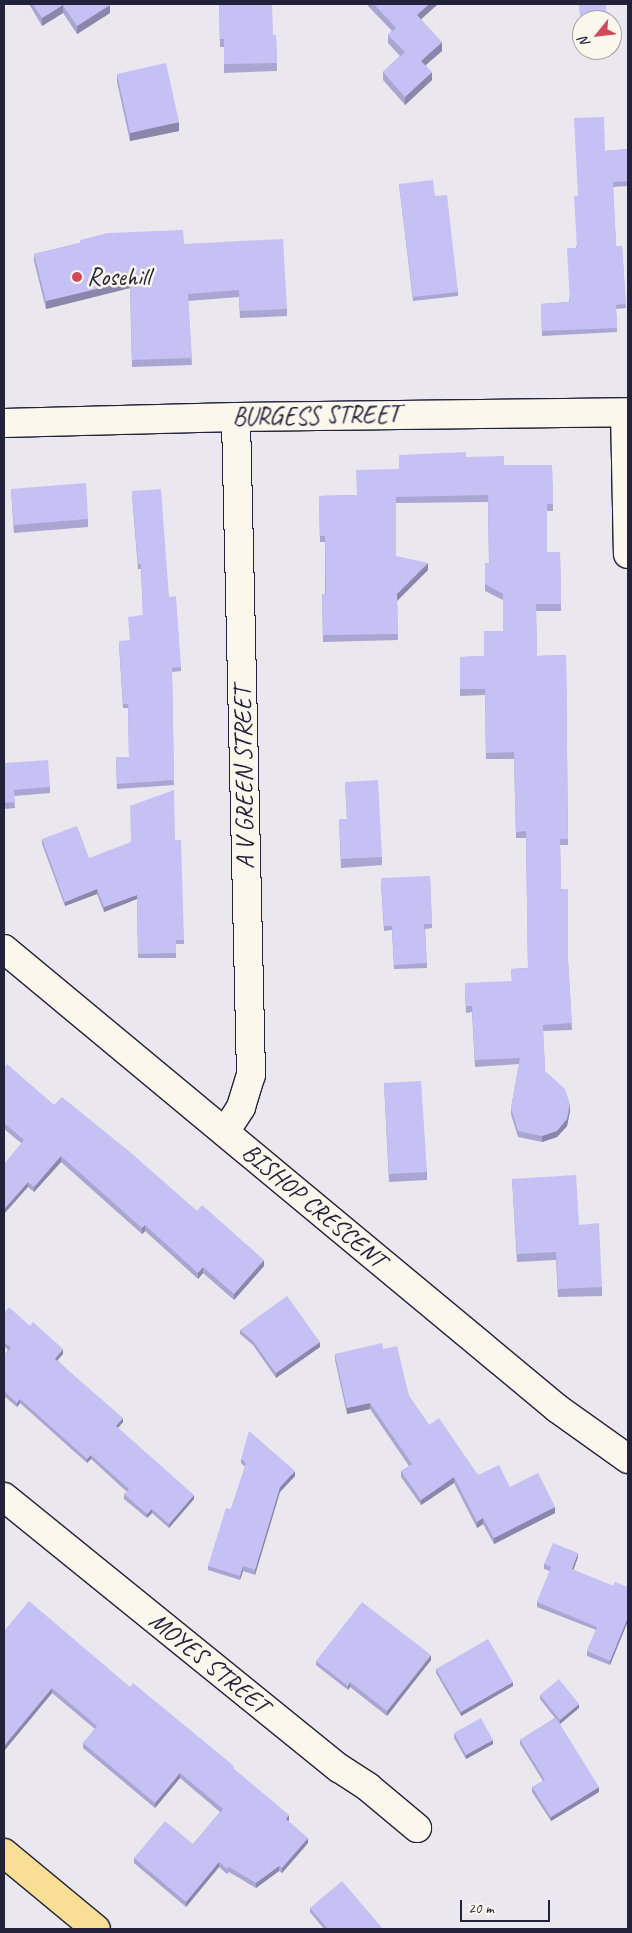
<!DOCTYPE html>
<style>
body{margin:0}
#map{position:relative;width:632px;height:1933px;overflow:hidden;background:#ebe7ee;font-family:Caveat,sans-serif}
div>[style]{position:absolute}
.roads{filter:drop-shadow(1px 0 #22223b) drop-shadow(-1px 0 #22223b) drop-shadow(0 1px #22223b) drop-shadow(0 -1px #22223b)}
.minor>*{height:28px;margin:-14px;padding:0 14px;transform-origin:14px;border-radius:14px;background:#fbf7ec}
.primary>*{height:28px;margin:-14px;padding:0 14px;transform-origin:14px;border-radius:14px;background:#f9df96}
.wall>*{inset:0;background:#a9a6d2}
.shaded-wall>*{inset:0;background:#8a87ab}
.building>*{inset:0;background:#c5c1f4}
.dots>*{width:14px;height:14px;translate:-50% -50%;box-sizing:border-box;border:2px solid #fbf7ec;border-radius:50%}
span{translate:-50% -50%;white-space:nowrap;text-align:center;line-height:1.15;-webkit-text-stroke:5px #fbf7ec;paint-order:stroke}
.poi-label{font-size:25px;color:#22223b}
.left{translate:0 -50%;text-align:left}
.street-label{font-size:25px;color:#22223b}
.frame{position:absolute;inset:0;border:5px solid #22223b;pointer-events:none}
.north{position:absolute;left:572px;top:10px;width:50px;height:50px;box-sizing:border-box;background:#fbf7ec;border:1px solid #a4a2a5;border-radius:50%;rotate:241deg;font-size:14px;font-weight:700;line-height:20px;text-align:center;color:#22223b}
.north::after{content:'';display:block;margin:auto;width:18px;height:22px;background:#d1495b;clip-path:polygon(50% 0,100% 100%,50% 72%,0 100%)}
.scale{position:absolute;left:460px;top:1900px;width:90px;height:22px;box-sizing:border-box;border:2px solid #22223b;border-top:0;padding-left:6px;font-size:15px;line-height:18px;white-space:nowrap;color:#22223b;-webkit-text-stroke:4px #fbf7ec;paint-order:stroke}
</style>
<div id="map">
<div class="roads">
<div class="minor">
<div style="left:625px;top:413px;width:141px;rotate:88.8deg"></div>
<div style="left:4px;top:423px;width:232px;rotate:-1.5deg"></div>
<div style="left:236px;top:417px;width:392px;rotate:-0.7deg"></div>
<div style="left:4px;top:949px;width:720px;rotate:39.7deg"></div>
<div style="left:558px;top:1409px;width:86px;rotate:35.5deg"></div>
<div style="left:225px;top:1132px;width:30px;rotate:-57deg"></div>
<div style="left:241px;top:1107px;width:34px;rotate:-73deg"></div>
<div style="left:251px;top:1075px;width:658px;rotate:-91.31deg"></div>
<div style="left:4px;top:1497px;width:431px;rotate:39deg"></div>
<div style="left:339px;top:1768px;width:35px;rotate:33deg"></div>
<div style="left:368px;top:1787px;width:64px;rotate:39.9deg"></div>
</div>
<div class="primary">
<div style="left:4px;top:1853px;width:119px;rotate:39.6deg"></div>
</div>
</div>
<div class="wall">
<div style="clip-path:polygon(29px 4px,109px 4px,110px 13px,77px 34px,63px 13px,42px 26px)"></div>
<div style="clip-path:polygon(219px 4px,273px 35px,276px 35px,277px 71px,224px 73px,224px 47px,220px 47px)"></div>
<div style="clip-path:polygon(368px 4px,438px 4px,421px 19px,442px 51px,426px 65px,432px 80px,405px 105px,383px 80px,383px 72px,400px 56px,388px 43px,388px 35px,392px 31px,368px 6px)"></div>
<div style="clip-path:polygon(582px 50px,610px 50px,610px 52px,582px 54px)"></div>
<div style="clip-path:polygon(117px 74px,179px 131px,130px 141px,117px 82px)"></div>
<div style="clip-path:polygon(628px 149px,628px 186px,613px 187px,616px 246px,622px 246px,626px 308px,616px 309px,617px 332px,542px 336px,541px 304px,569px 302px,576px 248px,605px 151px)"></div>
<div style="clip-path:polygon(399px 184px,435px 196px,458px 292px,458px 296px,413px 301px)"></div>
<div style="clip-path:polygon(80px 240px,184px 244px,287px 309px,287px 316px,240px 318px,239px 297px,188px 301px,192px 365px,132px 367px,130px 288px,46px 309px,34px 261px,34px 254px,80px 243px)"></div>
<div style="clip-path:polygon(466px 457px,504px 465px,552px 465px,553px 511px,547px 511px,547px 552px,560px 552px,561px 611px,536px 611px,537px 656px,566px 655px,568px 845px,560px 845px,561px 889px,568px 961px,572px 1030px,543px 1031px,545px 1071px,570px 1111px,567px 1126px,557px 1137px,542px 1142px,518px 1137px,511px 1114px,511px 1108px,519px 1064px,475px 1067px,472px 1012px,466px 1013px,465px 990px,512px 981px,511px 969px,528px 968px,526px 838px,516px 838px,514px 759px,486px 759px,485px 695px,460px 696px,460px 657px,484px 656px,503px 631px,503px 600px,485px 591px,485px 563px,489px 563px,488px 502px,396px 503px,396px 556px,428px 570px,397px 601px,398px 640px,323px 642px,322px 594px,325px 594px,325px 542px,320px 542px,319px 496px,357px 495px,399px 469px)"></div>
<div style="clip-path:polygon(11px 489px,88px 519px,88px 527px,14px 533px)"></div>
<div style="clip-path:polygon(132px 495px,169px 597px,181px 667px,181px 671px,172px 672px,174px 785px,117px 789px,116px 757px,129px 757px,128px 708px,123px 708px,119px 645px,130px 640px,143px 615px,141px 569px,138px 569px)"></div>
<div style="clip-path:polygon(4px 763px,50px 787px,50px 793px,14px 796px,15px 808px,4px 809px)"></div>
<div style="clip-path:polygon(345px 782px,382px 857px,382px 865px,341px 868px,339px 819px,347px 819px)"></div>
<div style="clip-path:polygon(42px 839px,89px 858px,175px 840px,184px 940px,184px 944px,176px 944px,176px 958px,138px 958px,137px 899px,104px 912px,97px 894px,65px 906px,42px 844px)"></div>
<div style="clip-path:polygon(430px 876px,432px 928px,425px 929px,427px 968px,394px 969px,392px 930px,384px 931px,381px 883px)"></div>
<div style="clip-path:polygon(4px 1066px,54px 1105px,197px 1211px,264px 1266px,234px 1300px,203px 1273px,198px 1279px,145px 1231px,142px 1234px,61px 1162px,34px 1192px,28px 1187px,21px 1143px,4px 1129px)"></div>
<div style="clip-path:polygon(384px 1083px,427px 1172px,427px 1180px,389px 1182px)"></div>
<div style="clip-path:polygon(512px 1179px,579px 1225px,602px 1287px,602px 1296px,558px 1297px,556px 1260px,517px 1262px)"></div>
<div style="clip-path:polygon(4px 1313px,30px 1326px,63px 1354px,57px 1360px,123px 1422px,118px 1428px,194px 1499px,169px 1528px,152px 1513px,147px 1518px,124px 1499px,124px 1494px,127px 1492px,91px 1459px,87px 1463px,20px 1403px,17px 1407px,4px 1396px,4px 1356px,8px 1350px,4px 1346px)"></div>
<div style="clip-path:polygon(240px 1330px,320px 1347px,276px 1378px,253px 1345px,240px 1334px)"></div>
<div style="clip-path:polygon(383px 1349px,409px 1396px,429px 1425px,478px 1475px,510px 1487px,555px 1513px,494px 1544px,483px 1524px,477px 1528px,454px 1483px,421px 1505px,401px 1477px,401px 1471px,409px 1466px,370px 1409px,347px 1414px,335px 1360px,335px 1354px)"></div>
<div style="clip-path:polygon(241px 1459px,295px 1476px,280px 1492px,255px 1575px,243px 1571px,240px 1580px,208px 1570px,208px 1566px,231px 1509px,245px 1467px,241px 1463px)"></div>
<div style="clip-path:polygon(578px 1557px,573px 1570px,613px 1586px,628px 1587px,628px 1621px,610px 1665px,587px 1656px,587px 1651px,596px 1630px,537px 1607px,537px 1602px,550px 1571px,544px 1569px,544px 1564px)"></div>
<div style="clip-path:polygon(4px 1631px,130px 1687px,234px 1769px,289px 1820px,288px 1821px,308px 1843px,282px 1873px,279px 1871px,256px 1888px,229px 1872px,227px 1874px,219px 1867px,186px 1907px,134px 1863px,134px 1858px,193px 1844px,220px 1812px,180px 1778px,155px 1808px,83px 1748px,83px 1743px,95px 1729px,52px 1693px,4px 1751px)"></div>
<div style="clip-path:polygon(431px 1660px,387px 1716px,350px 1687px,348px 1690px,316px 1665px,316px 1661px)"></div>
<div style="clip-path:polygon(436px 1669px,513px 1686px,461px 1716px,436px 1673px)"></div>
<div style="clip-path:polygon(540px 1695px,579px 1708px,560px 1724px,558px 1721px,599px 1792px,551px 1821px,532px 1792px,532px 1787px,543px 1781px,520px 1744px,520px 1740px,555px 1718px,540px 1699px)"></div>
<div style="clip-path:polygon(454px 1733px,493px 1744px,466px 1759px,454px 1738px)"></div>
<div style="clip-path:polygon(310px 1908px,383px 1929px,324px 1929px,310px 1912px)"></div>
</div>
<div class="shaded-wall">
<div style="clip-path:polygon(429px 4px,438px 4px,417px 23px,417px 15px)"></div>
<div style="clip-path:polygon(63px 5px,63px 13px,42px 26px,42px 18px)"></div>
<div style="clip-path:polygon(110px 5px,110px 13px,77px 34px,77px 26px)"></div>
<div style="clip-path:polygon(442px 42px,442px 51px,421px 69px,421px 61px)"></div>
<div style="clip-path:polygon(432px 72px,432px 80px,405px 105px,405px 97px)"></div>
<div style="clip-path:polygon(179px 122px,179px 131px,130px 141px,130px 133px)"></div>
<div style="clip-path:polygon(130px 281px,130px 288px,46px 309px,46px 301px)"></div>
<div style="clip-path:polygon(428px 563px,428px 570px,397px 601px,397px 594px)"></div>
<div style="clip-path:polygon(97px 889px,97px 894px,65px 906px,65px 902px)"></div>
<div style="clip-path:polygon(137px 895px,137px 899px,104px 912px,104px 907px)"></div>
<div style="clip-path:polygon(570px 1104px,570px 1111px,567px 1126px,557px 1137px,542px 1142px,542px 1136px)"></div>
<div style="clip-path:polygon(61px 1156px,61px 1162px,34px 1192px,34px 1187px)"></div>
<div style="clip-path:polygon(28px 1182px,28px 1187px,4px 1214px,4px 1209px)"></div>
<div style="clip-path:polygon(145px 1225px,145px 1231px,142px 1234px,142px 1228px)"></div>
<div style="clip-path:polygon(264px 1260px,264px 1266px,234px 1300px,234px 1294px)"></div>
<div style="clip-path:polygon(203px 1267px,203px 1273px,198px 1279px,198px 1273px)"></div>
<div style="clip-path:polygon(320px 1342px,320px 1347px,276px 1378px,276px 1373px)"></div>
<div style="clip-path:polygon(63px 1349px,63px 1354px,55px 1363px,55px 1359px)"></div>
<div style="clip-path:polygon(20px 1399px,20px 1403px,17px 1407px,17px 1403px)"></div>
<div style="clip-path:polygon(370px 1403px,370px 1409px,347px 1414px,347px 1408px)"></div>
<div style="clip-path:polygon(123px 1418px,123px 1422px,116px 1430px,116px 1426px)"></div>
<div style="clip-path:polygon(91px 1455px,91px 1459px,87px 1463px,87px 1459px)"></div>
<div style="clip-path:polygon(295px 1471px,295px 1476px,280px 1492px,255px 1575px,255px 1570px,280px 1487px)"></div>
<div style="clip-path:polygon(454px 1477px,454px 1483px,421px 1505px,421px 1500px)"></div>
<div style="clip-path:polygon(194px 1495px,194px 1499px,169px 1528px,169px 1524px)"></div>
<div style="clip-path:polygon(555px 1507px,555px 1513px,494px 1544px,494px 1538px)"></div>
<div style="clip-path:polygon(152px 1509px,152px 1513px,147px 1518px,147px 1514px)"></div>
<div style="clip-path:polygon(483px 1518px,483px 1524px,477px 1528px,477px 1522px)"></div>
<div style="clip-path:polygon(578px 1553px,578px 1557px,572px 1574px,572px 1569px)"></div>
<div style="clip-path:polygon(243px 1566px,243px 1571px,240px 1580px,240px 1576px)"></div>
<div style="clip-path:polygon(628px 1617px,628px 1621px,610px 1665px,610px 1661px)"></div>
<div style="clip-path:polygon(431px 1655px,431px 1660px,387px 1716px,387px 1711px)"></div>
<div style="clip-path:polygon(350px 1682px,350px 1687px,348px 1690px,348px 1686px)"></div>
<div style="clip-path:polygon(513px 1682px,513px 1686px,461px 1716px,461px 1712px)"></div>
<div style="clip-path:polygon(52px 1688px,52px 1693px,4px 1751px,4px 1746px)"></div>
<div style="clip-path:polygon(579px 1704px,579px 1708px,560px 1724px,560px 1720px)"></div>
<div style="clip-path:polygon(493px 1740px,493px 1744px,466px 1759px,466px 1755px)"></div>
<div style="clip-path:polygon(180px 1773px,180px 1778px,155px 1808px,155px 1803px)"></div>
<div style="clip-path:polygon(599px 1787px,599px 1792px,551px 1821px,551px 1817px)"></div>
<div style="clip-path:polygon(289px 1815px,289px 1820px,286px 1824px,286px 1819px)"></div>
<div style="clip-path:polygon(308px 1838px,308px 1843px,282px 1873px,282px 1868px)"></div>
<div style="clip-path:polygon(219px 1862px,219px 1867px,186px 1907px,186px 1902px)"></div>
<div style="clip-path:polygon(279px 1866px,279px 1871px,256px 1888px,256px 1883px)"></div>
</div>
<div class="building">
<div style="clip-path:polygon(33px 4px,109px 4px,110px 5px,77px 26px,63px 5px,42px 18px)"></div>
<div style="clip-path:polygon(219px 4px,272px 4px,273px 35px,276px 35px,277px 63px,224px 64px,224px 39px,220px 39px)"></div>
<div style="clip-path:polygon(374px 4px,429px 4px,417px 15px,442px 42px,421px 61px,432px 72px,405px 97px,383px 72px,405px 52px,388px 35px,396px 28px)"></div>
<div style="clip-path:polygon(579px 4px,606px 4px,607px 20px,582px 20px,582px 46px)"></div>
<div style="clip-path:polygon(166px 63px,179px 122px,130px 133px,117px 74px)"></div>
<div style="clip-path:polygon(604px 117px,605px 151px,628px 149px,628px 181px,613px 182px,616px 246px,622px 246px,626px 304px,616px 305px,617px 328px,542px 331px,541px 304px,570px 302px,567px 248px,577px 248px,574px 196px,578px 196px,574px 118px)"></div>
<div style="clip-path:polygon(433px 180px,435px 196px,447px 195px,458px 292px,413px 297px,399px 184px)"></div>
<div style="clip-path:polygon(183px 230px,184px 244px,283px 239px,287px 309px,240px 311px,239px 290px,188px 294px,192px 358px,132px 360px,130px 281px,46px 301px,34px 254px,80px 243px,80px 240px,108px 233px)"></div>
<div style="clip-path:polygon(466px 452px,466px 457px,504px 456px,504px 465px,552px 465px,553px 504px,547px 504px,547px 552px,560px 552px,561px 604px,536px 604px,537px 656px,566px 655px,568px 839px,560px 839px,561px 889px,568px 889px,568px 960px,572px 1023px,543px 1025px,545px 1071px,565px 1089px,570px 1104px,567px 1119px,557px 1131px,542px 1136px,518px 1131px,511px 1108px,520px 1058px,475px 1060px,472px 1006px,466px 1006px,465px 983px,512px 981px,511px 969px,528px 968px,526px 831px,516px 832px,514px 752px,486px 753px,485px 689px,460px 689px,460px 657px,484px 656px,484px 631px,503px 631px,503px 594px,485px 584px,485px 563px,489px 563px,488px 495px,396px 497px,396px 556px,428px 563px,397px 594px,398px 634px,323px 635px,322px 594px,326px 594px,325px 536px,320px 536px,319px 496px,357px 495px,356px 470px,399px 469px,399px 455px)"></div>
<div style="clip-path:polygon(86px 483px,88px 519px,14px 525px,11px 489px)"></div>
<div style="clip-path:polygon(161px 489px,169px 597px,176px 596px,181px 667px,172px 668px,174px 780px,117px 784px,116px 757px,129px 757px,128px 704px,123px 704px,119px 641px,130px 640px,128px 617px,143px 615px,141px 564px,138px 564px,132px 491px)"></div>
<div style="clip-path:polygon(48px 760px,50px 787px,14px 790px,15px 802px,4px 803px,4px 763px)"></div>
<div style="clip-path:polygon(378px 780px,382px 857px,341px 859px,339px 819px,347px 819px,345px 782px)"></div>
<div style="clip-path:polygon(174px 790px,175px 840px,181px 840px,184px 940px,176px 940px,176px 953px,138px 954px,137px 895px,104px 907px,97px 889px,65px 902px,42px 839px,77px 826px,89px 858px,131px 842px,130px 806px)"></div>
<div style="clip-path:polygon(430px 876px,432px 924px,424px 924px,427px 963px,394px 965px,392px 926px,384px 926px,381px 878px)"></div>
<div style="clip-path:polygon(7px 1064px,54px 1105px,62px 1097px,130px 1152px,197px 1211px,202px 1205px,264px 1260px,234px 1294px,203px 1267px,198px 1273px,145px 1225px,142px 1228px,61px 1156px,34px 1187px,28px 1182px,4px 1209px,4px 1164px,24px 1140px,4px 1123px,4px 1066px,5px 1067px)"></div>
<div style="clip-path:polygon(421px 1081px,427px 1172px,389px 1174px,384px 1083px)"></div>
<div style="clip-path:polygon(576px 1175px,579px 1225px,599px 1223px,602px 1287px,558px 1289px,556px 1252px,517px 1254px,512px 1179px)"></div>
<div style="clip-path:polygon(287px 1296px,320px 1342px,276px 1373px,253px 1341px,240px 1330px)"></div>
<div style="clip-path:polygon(9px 1307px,30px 1326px,33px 1322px,63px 1349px,55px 1359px,123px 1418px,116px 1426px,194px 1495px,169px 1524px,152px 1509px,147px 1514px,124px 1494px,129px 1489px,91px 1455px,87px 1459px,20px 1399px,17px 1403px,4px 1391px,4px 1356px,11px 1348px,4px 1342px,4px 1313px)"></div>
<div style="clip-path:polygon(382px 1343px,383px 1349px,397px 1346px,409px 1396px,429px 1425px,439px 1418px,478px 1475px,499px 1465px,510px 1487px,538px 1473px,555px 1507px,494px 1538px,483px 1518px,477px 1522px,454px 1477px,421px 1500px,401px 1471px,412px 1464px,370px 1403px,347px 1408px,335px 1354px)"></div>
<div style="clip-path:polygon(249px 1431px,295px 1471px,280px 1487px,255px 1570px,243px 1566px,240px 1576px,208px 1566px,226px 1508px,231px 1509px,246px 1463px,241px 1459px)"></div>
<div style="clip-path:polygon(553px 1543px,578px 1553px,572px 1569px,613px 1586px,615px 1582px,628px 1587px,628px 1617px,610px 1661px,587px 1651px,597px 1627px,537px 1602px,551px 1567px,544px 1564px)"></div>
<div style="clip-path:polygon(29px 1601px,130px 1687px,133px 1683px,234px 1766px,233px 1768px,289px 1815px,286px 1819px,308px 1838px,282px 1868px,279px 1866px,256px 1883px,229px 1867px,227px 1869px,219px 1862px,186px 1902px,134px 1858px,165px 1821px,193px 1844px,223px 1809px,180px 1773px,155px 1803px,83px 1743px,97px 1726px,52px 1688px,4px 1746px,4px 1631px)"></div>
<div style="clip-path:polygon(362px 1602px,431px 1655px,387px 1711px,350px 1682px,348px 1686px,316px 1661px)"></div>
<div style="clip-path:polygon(488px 1639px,513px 1682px,461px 1712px,436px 1669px)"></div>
<div style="clip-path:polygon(559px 1679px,579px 1704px,560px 1720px,540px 1695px)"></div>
<div style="clip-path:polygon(481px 1718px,493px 1740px,466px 1755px,454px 1733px)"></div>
<div style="clip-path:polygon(556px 1718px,599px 1787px,551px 1817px,532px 1787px,545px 1780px,520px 1740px)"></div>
<div style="clip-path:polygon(342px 1881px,383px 1929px,328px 1929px,310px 1908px)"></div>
</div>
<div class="dots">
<div style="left:77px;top:277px;background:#d1495b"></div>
</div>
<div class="poi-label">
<span class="left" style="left:87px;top:277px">Rosehill</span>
</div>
<div class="street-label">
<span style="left:316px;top:416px;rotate:-1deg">BURGESS STREET</span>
<span style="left:244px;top:778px;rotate:-91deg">A V GREEN STREET</span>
<span style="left:314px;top:1206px;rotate:40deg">BISHOP CRESCENT</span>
<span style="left:209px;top:1663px;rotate:39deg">MOYES STREET</span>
</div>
<div class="frame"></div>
<div class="north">N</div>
<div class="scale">20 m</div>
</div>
